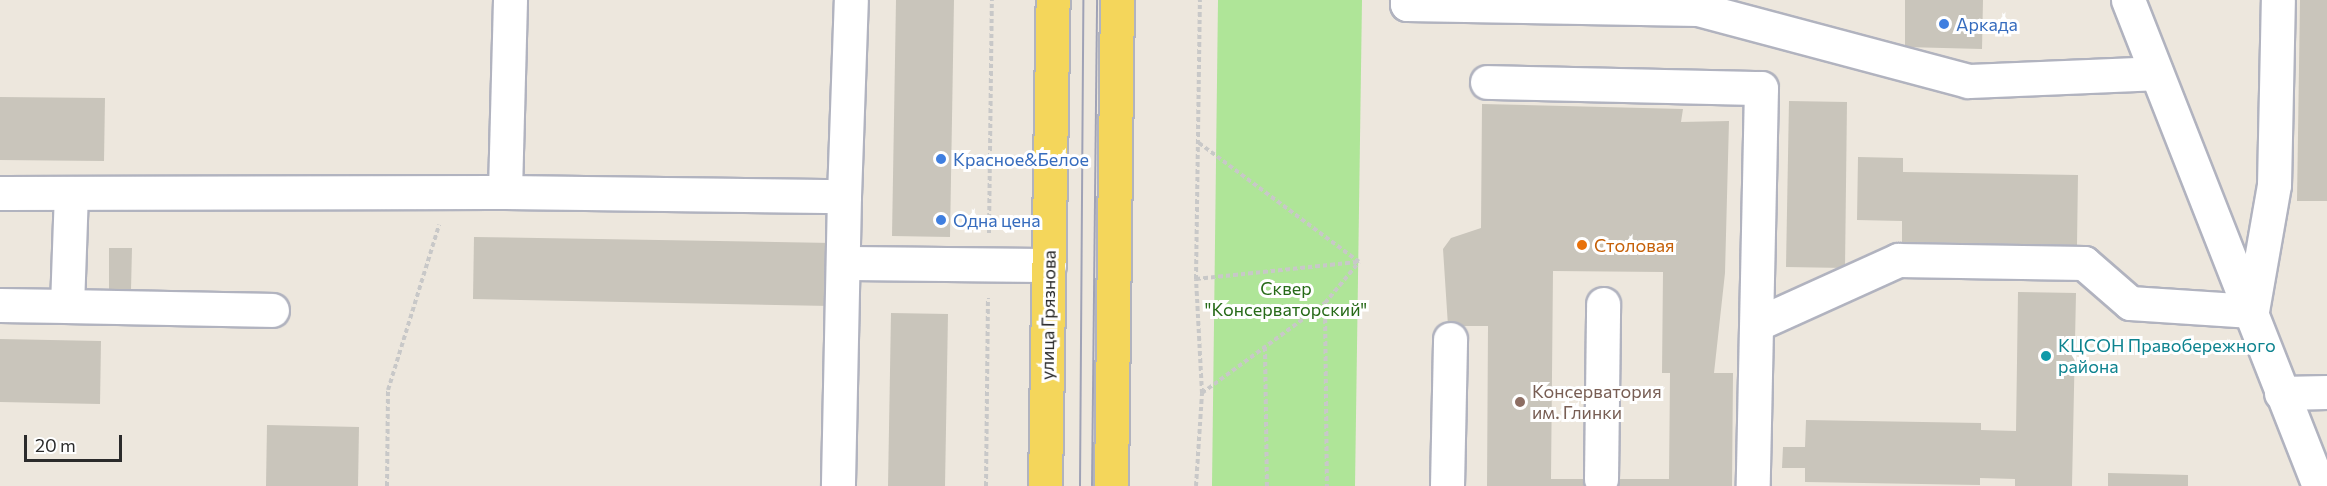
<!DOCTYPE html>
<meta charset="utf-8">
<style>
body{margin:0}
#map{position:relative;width:2327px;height:486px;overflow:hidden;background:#ede7dd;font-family:Commissioner,sans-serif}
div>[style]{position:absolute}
.green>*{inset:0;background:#afe598}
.building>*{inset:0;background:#c9c5bb}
.path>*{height:4px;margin-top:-2px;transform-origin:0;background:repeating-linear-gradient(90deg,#c8c8c8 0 4.5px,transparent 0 7.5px)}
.roads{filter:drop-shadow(2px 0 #b1b3bf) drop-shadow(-2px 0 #b1b3bf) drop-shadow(0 2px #b1b3bf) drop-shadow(0 -2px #b1b3bf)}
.minor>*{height:33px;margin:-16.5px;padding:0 16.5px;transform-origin:16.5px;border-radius:16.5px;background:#fff}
.major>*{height:33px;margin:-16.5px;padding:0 16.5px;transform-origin:16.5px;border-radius:16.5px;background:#f4d65b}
.tram>*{height:1.5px;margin:-0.75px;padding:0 0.75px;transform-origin:0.75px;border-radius:0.75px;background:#9fa2b6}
.dots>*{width:16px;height:16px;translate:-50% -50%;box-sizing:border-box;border:3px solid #fff;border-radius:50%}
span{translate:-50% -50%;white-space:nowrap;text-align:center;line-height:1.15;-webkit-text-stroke:6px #fff;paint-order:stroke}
.shop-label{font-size:18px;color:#366cbe}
.left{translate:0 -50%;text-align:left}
.food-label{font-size:18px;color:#c56008}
.park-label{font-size:18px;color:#266a18}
.street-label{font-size:18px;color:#2b2b2b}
.culture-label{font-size:18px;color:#0d838f}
.education-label{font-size:18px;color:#785e54}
.scale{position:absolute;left:24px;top:435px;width:98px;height:27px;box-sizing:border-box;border:3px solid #2b2b2b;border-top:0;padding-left:8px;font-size:18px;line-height:21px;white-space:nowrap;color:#2b2b2b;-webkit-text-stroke:4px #fff;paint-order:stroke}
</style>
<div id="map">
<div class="green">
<div style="clip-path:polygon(1218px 0,1362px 0,1355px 486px,1212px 486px)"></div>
</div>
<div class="building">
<div style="clip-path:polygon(896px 0,954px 0,950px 237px,892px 236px)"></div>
<div style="clip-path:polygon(1905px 0,1983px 0,1982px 49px,1905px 47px)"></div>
<div style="clip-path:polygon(2300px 0,2327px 0,2327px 201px,2297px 201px)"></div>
<div style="clip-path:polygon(0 97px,105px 98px,104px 161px,0 160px)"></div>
<div style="clip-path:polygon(1789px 101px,1847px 102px,1845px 268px,1786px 267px)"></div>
<div style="clip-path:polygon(evenodd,1482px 104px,1683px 109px,1681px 122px,1729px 121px,1725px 273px,1714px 373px,1733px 373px,1732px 486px,1487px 486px,1488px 326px,1448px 326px,1443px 249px,1451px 238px,1481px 228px,1482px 104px,1553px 271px,1663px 272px,1662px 373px,1670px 373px,1669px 479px,1551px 479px,1553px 271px)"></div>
<div style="clip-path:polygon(1858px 157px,1903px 158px,1903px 172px,2078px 175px,2077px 245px,1902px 242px,1902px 221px,1857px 220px)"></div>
<div style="clip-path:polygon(474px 237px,832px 243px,831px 306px,473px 299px)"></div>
<div style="clip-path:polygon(109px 248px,132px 248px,131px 290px,109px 289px)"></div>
<div style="clip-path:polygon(2018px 292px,2076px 293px,2072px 486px,2015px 486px,2015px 479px,1980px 478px,1980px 485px,1805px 482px,1805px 468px,1782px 468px,1783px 447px,1805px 447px,1806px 420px,1981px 423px,1981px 430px,2016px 431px)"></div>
<div style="clip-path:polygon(891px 313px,948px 314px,945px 486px,888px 486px)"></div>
<div style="clip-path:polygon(0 339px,101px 341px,100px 404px,0 402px)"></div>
<div style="clip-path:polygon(267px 425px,359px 427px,358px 486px,266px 486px)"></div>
<div style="clip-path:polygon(2108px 473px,2188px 475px,2188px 486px,2108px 486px)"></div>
</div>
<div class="path">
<div style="left:1199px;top:143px;width:199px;rotate:36.6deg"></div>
<div style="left:989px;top:233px;width:233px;rotate:-89.3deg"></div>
<div style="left:1196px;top:279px;width:164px;rotate:-6deg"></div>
<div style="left:1325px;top:304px;width:182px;rotate:89.4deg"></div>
<div style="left:1265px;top:347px;width:139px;rotate:89.2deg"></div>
<div style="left:1202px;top:393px;width:152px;rotate:-36.2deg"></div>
<div style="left:1325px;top:303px;width:53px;rotate:-50.3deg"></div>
<div style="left:387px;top:486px;width:96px;rotate:-89.4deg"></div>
<div style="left:388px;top:390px;width:173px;rotate:-72.8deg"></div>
<div style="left:986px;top:486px;width:188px;rotate:-89.4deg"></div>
<div style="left:1196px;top:486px;width:93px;rotate:-86.3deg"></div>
<div style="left:1202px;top:393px;width:114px;rotate:-93deg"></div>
<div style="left:1196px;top:279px;width:279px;rotate:-89.2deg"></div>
</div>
<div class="roads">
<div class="minor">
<div style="left:510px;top:0;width:192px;rotate:91.5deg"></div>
<div style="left:505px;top:192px;width:339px;rotate:0.7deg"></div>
<div style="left:844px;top:196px;width:290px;rotate:91.2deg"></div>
<div style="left:1407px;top:0;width:4px;rotate:90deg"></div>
<div style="left:1407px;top:4px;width:291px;rotate:1deg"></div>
<div style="left:1698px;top:9px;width:279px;rotate:14.9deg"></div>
<div style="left:1968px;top:81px;width:188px;rotate:-2.4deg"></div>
<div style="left:2128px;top:0;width:522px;rotate:68.54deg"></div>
<div style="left:1487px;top:82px;width:274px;rotate:1.3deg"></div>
<div style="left:1761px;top:88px;width:398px;rotate:91.2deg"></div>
<div style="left:0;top:193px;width:505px;rotate:-0.11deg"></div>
<div style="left:844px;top:196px;width:196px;rotate:-88deg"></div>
<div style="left:843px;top:263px;width:206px;rotate:0.6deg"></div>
<div style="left:0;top:305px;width:67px;rotate:0.9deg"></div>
<div style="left:67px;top:306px;width:112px;rotate:-88deg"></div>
<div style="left:67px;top:306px;width:205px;rotate:1.1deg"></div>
<div style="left:1757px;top:324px;width:155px;rotate:-24.4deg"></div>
<div style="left:1898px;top:260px;width:186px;rotate:0.9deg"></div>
<div style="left:2084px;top:263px;width:61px;rotate:41deg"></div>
<div style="left:2130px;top:303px;width:122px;rotate:3.8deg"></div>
<div style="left:2252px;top:311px;width:128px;rotate:-80.1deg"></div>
<div style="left:2274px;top:185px;width:185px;rotate:-88.8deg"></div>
<div style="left:2281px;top:393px;width:46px;rotate:-1.2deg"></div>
<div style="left:1601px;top:479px;width:175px;rotate:-89.3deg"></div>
<div style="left:1447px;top:486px;width:147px;rotate:-88.8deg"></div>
</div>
<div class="major">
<div style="left:1045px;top:486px;width:486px;rotate:-89.1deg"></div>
<div style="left:1111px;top:486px;width:486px;rotate:-89.3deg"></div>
</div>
</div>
<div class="tram">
<div style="left:1080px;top:486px;width:486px;rotate:-89.6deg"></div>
<div style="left:1092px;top:486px;width:486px;rotate:-89.4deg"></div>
</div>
<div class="dots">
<div style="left:1944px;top:24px;background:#3f7fe0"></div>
<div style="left:941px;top:159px;background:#3f7fe0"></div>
<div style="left:941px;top:220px;background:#3f7fe0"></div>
<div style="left:1582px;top:245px;background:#e8710a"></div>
<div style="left:2046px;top:356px;background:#0f9aa8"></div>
<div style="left:1520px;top:402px;background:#8d6e63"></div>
</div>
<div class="shop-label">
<span class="left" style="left:1956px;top:24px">Аркада</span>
<span class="left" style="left:953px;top:159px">Красное&amp;Белое</span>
<span class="left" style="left:953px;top:220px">Одна цена</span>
</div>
<div class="food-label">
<span class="left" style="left:1594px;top:245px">Столовая</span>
</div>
<div class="park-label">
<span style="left:1286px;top:299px">Сквер<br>"Консерваторский"</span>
</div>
<div class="street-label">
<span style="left:1048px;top:315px;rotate:-89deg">улица Грязнова</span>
</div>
<div class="culture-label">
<span class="left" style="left:2058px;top:356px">КЦСОН Правобережного<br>района</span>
</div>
<div class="education-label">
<span class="left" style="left:1532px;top:402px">Консерватория<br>им. Глинки</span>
</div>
<div class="scale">20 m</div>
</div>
